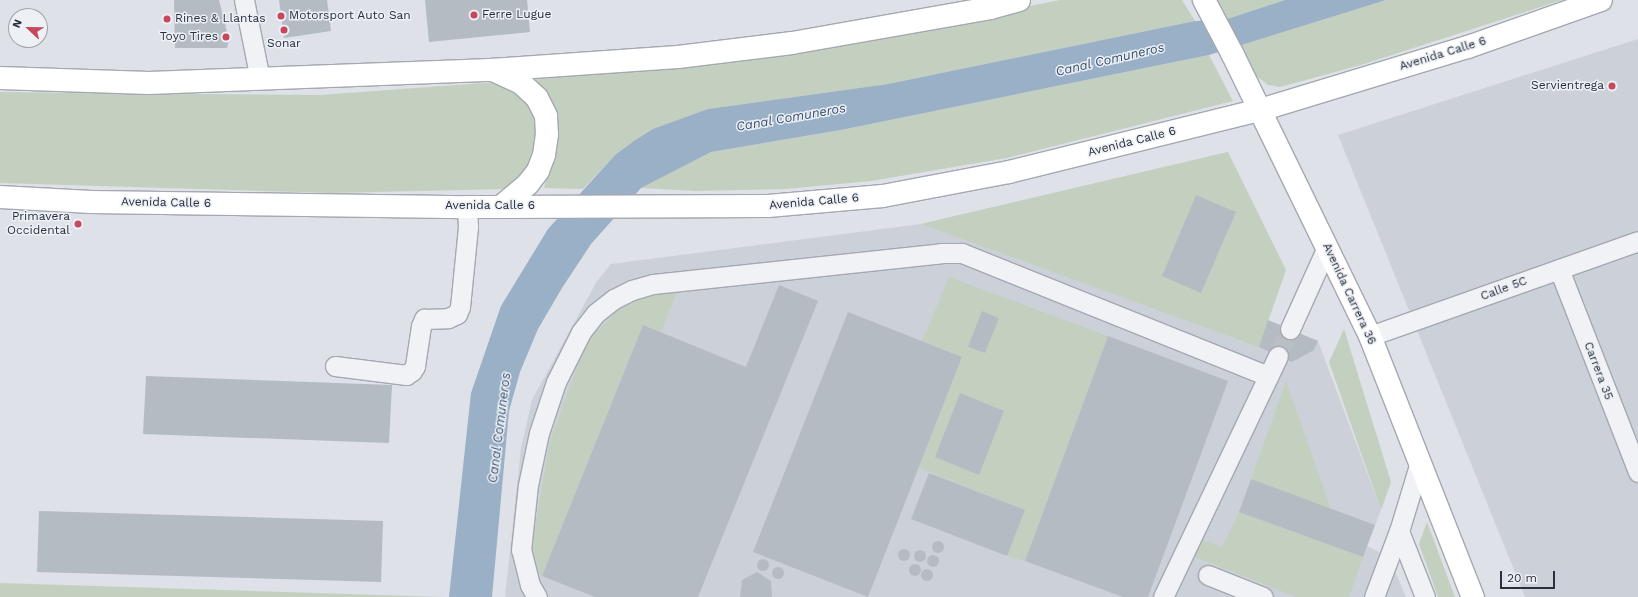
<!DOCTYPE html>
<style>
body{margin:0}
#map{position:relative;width:1638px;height:597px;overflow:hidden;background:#dee1e7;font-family:"Work Sans",sans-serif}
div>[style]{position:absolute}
.built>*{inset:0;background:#ccd1d9}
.green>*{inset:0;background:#c4d0bf}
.water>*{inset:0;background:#9ab0c6}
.building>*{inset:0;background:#b5bbc3}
.round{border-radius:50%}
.minor-tunnel>*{height:19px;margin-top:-9.5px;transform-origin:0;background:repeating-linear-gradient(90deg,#babec5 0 19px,transparent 0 29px)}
.roads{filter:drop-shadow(1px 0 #a4a8b1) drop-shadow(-1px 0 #a4a8b1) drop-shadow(0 1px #a4a8b1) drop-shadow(0 -1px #a4a8b1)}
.minor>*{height:19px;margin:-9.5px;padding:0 9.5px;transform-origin:9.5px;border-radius:9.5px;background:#f0f2f5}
.major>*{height:22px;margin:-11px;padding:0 11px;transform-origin:11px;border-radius:11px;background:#fff}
.dots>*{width:11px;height:11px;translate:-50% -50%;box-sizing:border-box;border:2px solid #edf0f5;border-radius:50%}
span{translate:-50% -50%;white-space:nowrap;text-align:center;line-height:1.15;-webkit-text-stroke:3px #edf0f5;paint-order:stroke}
.poi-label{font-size:12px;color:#28303d}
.left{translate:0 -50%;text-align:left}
.right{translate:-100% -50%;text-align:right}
.street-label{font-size:12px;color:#28303d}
.water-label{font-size:13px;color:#344f6f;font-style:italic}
.north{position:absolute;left:8px;top:8px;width:40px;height:40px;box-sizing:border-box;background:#edf0f5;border:1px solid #9ea3ab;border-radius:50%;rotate:292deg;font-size:11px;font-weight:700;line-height:16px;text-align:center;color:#28303d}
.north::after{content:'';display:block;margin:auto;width:14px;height:18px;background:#c7475c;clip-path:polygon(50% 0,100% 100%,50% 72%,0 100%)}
.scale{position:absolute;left:1500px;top:571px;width:55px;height:18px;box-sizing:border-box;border:2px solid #28303d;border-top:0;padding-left:5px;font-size:12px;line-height:14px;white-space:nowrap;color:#28303d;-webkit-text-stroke:3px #edf0f5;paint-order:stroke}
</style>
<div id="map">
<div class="built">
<div style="clip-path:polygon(1638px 39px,1638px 597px,1525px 597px,1338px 135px)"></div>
<div style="clip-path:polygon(1228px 152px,1267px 324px,1318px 341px,1381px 510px,1367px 546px,1389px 557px,1406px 597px,505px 597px,521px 448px,532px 400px,597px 281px,611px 264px,921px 224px)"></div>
</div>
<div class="green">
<div style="clip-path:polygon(1060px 0,1182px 0,1195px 21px,888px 84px,708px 109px,615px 155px,583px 189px,544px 188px,554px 151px,531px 80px,689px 63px,926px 27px)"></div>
<div style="clip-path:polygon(1214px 0,1285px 0,1224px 20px)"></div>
<div style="clip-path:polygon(1386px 0,1562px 0,1361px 65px,1280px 87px,1268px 85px,1255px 75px,1238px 44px)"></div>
<div style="clip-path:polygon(1209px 55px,1233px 101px,1007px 158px,871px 181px,786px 189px,696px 191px,641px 188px,710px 152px,841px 130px)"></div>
<div style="clip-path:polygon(497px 82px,518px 89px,535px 109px,537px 144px,524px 177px,507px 189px,330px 193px,0 183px,0 92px,320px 95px)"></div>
<div style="clip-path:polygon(1228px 152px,1286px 270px,1259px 347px,921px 224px)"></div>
<div style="clip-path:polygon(949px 277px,1108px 336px,1025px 561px,1007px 556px,1025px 510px,919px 468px,962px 357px,922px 341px)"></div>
<div style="clip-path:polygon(678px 290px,661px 332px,643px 325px,542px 576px,528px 570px,549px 444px,586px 342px,618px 310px,641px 299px)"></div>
<div style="clip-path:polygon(1344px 329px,1391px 482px,1381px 510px,1329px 362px)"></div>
<div style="clip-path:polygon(1286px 381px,1331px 509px,1251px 479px)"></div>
<div style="clip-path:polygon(1239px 512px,1363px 557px,1349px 597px,1296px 597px,1185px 553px,1187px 544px,1203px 540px,1222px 547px)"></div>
<div style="clip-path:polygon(1427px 522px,1455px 597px,1438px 597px,1419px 544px)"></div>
<div style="clip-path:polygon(0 583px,443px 597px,0 597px)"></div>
</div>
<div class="water">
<div style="clip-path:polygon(1285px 0,1386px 0,1209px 55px,841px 130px,711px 152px,641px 188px,591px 244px,562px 288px,538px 329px,520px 372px,509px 411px,492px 597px,449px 597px,471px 393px,501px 306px,548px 229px,615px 155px,634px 141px,653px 129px,708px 109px,888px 84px,1195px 21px,1224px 20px)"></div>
</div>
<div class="building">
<div style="clip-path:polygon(174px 0,219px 0,229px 40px,227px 48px,175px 48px)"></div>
<div style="clip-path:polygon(279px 0,327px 0,331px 31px,284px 38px)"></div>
<div style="clip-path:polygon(425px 0,527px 0,530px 32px,429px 42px)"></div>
<div style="clip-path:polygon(1196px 195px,1236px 212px,1201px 293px,1162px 276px)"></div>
<div style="clip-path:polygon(779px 285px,818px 301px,698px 597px,595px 597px,542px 576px,643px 325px,746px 367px)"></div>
<div style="clip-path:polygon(982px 311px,999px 318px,985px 353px,968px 347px)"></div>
<div style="clip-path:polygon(848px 312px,962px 357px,868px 597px,753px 552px)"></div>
<div style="clip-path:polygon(1268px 320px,1318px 341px,1314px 350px,1292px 362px,1259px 347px)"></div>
<div style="clip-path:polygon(1108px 336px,1228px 381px,1148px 597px,1123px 597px,1025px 561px)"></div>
<div style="clip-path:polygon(146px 376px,392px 385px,389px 443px,143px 434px)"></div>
<div style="clip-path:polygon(960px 393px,1004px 411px,979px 475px,935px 457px)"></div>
<div style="clip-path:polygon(929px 473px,1025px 510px,1007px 556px,911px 519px)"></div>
<div style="clip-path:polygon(1251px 479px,1375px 525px,1363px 557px,1239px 512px)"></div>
<div style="clip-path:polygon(39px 511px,383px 521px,381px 582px,37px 572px)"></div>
<div class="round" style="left:932px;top:541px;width:12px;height:12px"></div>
<div class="round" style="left:898px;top:549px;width:12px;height:12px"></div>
<div class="round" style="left:914px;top:550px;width:12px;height:12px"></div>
<div class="round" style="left:927px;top:555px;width:12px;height:12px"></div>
<div class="round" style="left:757px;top:559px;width:12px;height:12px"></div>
<div class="round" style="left:909px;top:564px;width:12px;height:12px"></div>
<div class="round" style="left:772px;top:567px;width:12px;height:12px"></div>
<div class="round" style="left:921px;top:569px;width:12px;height:12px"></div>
<div style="clip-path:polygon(757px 572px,771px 581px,772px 597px,740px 597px,742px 580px)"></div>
</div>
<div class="minor-tunnel">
<div style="left:1278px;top:356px;width:30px;rotate:-66deg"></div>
</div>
<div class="roads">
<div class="minor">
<div style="left:244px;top:0;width:81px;rotate:78.6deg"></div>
<div style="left:1559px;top:269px;width:218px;rotate:68.7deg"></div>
<div style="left:1290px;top:329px;width:90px;rotate:-65.7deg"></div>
<div style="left:1370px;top:336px;width:284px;rotate:-19.5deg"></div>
<div style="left:335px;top:366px;width:72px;rotate:7.2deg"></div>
<div style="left:406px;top:375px;width:7px;rotate:-34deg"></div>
<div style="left:412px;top:371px;width:6px;rotate:-59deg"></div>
<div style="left:415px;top:366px;width:40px;rotate:-81.5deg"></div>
<div style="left:421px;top:326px;width:8px;rotate:-67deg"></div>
<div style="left:424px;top:319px;width:24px;rotate:-2deg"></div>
<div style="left:448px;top:318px;width:10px;rotate:-24deg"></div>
<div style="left:457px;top:314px;width:8px;rotate:-67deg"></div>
<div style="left:460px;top:307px;width:80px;rotate:-84.3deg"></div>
<div style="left:468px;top:227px;width:20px;rotate:-93deg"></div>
<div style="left:1420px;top:462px;width:72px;rotate:106.9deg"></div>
<div style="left:1399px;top:531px;width:71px;rotate:68.5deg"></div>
<div style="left:1208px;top:575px;width:59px;rotate:21.8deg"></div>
<div style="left:537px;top:597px;width:14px;rotate:-120deg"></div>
<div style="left:530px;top:585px;width:36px;rotate:-104deg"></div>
<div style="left:521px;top:550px;width:65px;rotate:-83.9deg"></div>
<div style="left:528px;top:485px;width:53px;rotate:-78.1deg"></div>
<div style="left:539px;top:433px;width:54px;rotate:-71.6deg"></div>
<div style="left:556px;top:382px;width:56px;rotate:-63.4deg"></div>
<div style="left:581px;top:332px;width:24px;rotate:-52deg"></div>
<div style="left:596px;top:313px;width:23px;rotate:-38deg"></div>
<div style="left:614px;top:299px;width:20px;rotate:-27deg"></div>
<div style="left:632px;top:290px;width:22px;rotate:-16deg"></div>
<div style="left:653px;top:284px;width:290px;rotate:-6.1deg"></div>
<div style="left:941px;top:253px;width:21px"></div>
<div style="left:962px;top:253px;width:330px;rotate:21.9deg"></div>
<div style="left:1163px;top:597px;width:267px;rotate:-64.5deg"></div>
<div style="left:1374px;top:597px;width:71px;rotate:-69.3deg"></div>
</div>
<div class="major">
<div style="left:1204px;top:0;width:60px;rotate:62.2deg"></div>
<div style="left:1232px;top:53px;width:315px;rotate:64deg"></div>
<div style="left:1370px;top:336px;width:281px;rotate:68.5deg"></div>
<div style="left:493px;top:70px;width:31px;rotate:25deg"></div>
<div style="left:521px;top:83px;width:22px;rotate:43deg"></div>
<div style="left:537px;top:98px;width:20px;rotate:63deg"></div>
<div style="left:546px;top:116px;width:18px;rotate:87deg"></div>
<div style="left:547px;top:134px;width:21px;rotate:98deg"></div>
<div style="left:544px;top:155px;width:17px;rotate:111deg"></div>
<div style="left:538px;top:171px;width:16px;rotate:128deg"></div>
<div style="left:528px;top:184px;width:35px;rotate:140deg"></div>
<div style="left:0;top:78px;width:149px;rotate:1.9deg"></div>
<div style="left:149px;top:83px;width:342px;rotate:-2.2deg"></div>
<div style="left:491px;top:70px;width:187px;rotate:-4deg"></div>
<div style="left:678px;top:57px;width:115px;rotate:-7deg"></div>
<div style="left:792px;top:43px;width:201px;rotate:-10deg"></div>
<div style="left:990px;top:8px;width:30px;rotate:-15deg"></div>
<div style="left:0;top:197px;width:91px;rotate:3.1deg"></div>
<div style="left:91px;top:202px;width:376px;rotate:0.8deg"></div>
<div style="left:467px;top:207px;width:301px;rotate:-0.2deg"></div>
<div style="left:768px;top:206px;width:115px;rotate:-5deg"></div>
<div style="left:883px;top:196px;width:128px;rotate:-10.8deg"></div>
<div style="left:1009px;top:172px;width:259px;rotate:-13.9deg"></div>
<div style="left:1260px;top:110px;width:217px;rotate:-16.9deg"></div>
<div style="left:1468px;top:47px;width:141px;rotate:-19.5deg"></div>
</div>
</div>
<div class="dots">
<div style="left:474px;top:15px;background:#c7475c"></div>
<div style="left:281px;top:16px;background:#c7475c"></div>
<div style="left:167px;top:19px;background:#c7475c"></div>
<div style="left:284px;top:30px;background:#c7475c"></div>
<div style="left:226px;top:37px;background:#c7475c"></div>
<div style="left:1612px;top:86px;background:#c7475c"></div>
<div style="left:78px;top:224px;background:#c7475c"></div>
</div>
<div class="poi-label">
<span class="left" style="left:482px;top:15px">Ferre Lugue</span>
<span class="left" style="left:289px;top:16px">Motorsport Auto San</span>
<span class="left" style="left:175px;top:19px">Rines &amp; Llantas</span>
<span class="right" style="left:218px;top:37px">Toyo Tires</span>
<span style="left:284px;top:44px">Sonar</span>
<span class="right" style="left:1604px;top:86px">Servientrega</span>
<span class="right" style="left:70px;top:224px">Primavera<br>Occidental</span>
</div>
<div class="street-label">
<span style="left:1443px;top:54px;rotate:-17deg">Avenida Calle 6</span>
<span style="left:1132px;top:142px;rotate:-14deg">Avenida Calle 6</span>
<span style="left:814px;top:202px;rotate:-5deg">Avenida Calle 6</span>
<span style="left:166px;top:203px;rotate:1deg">Avenida Calle 6</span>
<span style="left:490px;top:206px">Avenida Calle 6</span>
<span style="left:1504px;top:289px;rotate:-20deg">Calle 5C</span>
<span style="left:1349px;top:294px;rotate:65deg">Avenida Carrera 36</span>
<span style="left:1598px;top:371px;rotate:69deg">Carrera 35</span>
</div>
<div class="water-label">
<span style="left:1110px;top:60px;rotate:-13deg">Canal Comuneros</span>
<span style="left:791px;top:118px;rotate:-10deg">Canal Comuneros</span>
<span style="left:500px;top:428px;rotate:-83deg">Canal Comuneros</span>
</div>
<div class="north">N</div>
<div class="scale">20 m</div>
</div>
